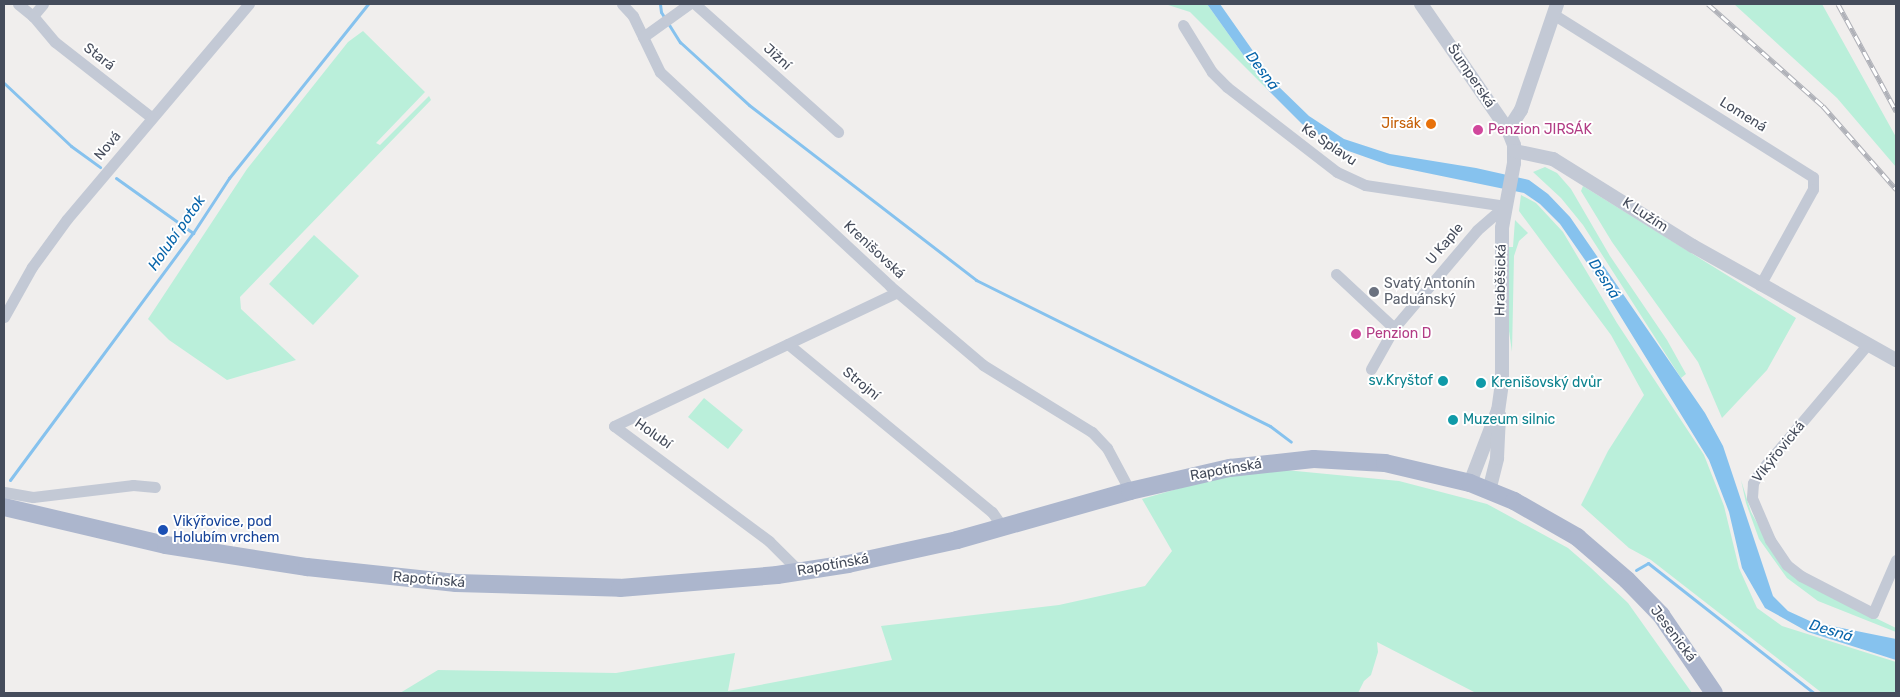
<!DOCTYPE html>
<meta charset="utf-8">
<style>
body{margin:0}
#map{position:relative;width:1900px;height:697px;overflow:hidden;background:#f0eeed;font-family:Rubik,sans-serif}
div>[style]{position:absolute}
.green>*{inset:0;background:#baefda}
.water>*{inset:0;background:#86c2ee}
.stream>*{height:3px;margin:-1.5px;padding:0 1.5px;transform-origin:1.5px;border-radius:1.5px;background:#86c2ee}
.minor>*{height:11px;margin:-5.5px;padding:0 5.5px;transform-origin:5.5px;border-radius:5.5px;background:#c3c9d5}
.tertiary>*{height:14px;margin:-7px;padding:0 7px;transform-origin:7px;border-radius:7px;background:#c3c9d5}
.primary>*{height:18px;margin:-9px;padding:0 9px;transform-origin:9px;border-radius:9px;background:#acb6cd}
.rail>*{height:5px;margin-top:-2.5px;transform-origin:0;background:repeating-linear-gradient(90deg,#fff 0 9px,#afb1b8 0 18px);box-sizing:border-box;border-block:1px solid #afb1b8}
.dots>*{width:14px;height:14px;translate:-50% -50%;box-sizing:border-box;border:2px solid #fff;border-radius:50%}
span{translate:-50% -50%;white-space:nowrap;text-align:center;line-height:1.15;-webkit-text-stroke:4px #fff;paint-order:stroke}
.street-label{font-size:14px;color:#454c5b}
.food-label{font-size:14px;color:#c56008}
.right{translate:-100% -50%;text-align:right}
.hotel-label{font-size:14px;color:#b23c85}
.left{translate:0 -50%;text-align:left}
.worship-label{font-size:14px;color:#5b616d}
.culture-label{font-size:14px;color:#0d838f}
.transit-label{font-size:14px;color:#164399}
.water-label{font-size:15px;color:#0966ab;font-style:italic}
.frame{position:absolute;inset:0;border:5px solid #454c5b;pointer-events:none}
</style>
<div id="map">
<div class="green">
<div style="clip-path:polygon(1165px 4px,1207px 4px,1269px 91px,1190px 12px)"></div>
<div style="clip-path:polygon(1734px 4px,1822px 4px,1896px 137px,1896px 167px,1837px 98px)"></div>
<div style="clip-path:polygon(363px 31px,425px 92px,376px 143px,380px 145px,429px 96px,431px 100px,240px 297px,241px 309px,296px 360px,227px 380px,169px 340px,148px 319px,247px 169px,348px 42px)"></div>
<div style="clip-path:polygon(1545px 167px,1557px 173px,1571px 189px,1610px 256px,1667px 340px,1686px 374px,1681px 378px,1583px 225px,1561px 198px,1533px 172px)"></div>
<div style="clip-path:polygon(1583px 186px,1796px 318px,1767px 370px,1722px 418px,1698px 362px,1612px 242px,1581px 191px)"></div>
<div style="clip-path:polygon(1521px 195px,1536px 203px,1563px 232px,1617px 323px,1704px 455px,1724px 506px,1739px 568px,1757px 608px,1782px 626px,1896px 662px,1896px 693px,1822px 693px,1651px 560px,1629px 548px,1581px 505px,1608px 451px,1644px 395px,1611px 335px,1519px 211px)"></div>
<div style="clip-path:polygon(1515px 220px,1528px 233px,1519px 241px,1514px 256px,1512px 352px,1508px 324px,1508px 247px,1513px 247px)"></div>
<div style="clip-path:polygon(314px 235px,359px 276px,313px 325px,269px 284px)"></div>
<div style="clip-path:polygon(704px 398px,743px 430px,728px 449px,688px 417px)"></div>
<div style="clip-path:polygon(1266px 468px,1399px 481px,1487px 504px,1568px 548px,1591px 568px,1628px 603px,1692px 693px,1476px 693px,1377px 642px,1378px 652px,1371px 675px,1364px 681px,1358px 693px,400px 693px,438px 670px,616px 673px,735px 653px,728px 691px,892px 660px,881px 626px,1059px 605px,1145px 586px,1172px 551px,1142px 499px,1205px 481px)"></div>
<div style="clip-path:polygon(1741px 480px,1751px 512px,1775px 555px,1853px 607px,1896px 628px,1896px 632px,1818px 601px,1787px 578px,1759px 539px,1746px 503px)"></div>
</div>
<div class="water">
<div style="clip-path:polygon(1207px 4px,1220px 4px,1277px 85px,1309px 116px,1344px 139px,1390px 154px,1476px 168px,1529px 180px,1548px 194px,1570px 217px,1705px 413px,1723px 446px,1773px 596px,1788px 611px,1812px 622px,1896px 639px,1896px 660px,1808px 632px,1765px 608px,1742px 568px,1729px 512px,1709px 460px,1592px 270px,1560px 224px,1540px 204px,1524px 193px,1388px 165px,1340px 148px,1302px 124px,1269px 91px)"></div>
</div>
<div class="stream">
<div style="left:660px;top:4px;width:8px;rotate:83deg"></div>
<div style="left:661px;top:12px;width:36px;rotate:58deg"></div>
<div style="left:680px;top:42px;width:93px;rotate:42.4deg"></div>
<div style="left:749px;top:105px;width:287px;rotate:37.6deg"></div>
<div style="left:976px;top:280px;width:328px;rotate:26.4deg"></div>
<div style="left:1270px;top:426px;width:26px;rotate:37deg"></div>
<div style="left:4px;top:83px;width:92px;rotate:43.2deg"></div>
<div style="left:71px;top:146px;width:36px;rotate:36deg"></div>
<div style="left:116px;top:178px;width:95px;rotate:35.5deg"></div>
<div style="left:10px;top:480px;width:307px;rotate:-53.5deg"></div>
<div style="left:193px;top:233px;width:66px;rotate:-56.8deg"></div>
<div style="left:229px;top:178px;width:223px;rotate:-51.4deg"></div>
<div style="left:1636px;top:570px;width:14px;rotate:-30deg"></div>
<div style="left:1648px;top:563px;width:211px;rotate:38.1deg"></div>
</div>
<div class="minor">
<div style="left:18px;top:4px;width:19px;rotate:39deg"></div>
<div style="left:43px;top:4px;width:16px;rotate:130deg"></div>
<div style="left:33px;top:16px;width:34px;rotate:50deg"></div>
<div style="left:55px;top:42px;width:122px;rotate:38deg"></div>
<div style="left:622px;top:4px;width:16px;rotate:47deg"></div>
<div style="left:633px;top:16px;width:62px;rotate:64.3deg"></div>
<div style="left:660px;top:72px;width:314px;rotate:42.9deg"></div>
<div style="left:890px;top:286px;width:122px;rotate:40.3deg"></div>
<div style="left:983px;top:365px;width:128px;rotate:31.6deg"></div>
<div style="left:1092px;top:432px;width:22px;rotate:47deg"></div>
<div style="left:1107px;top:448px;width:49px;rotate:61.9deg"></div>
<div style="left:695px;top:4px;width:192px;rotate:41.8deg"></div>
<div style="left:1553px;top:14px;width:307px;rotate:32.1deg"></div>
<div style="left:1813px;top:177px;width:12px;rotate:90deg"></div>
<div style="left:1813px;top:189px;width:110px;rotate:118.9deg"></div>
<div style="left:1183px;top:25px;width:55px;rotate:58.3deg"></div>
<div style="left:1212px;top:72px;width:21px;rotate:45deg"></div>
<div style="left:1227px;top:87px;width:139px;rotate:37.7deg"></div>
<div style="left:1337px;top:172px;width:31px;rotate:25deg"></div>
<div style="left:1365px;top:185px;width:142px;rotate:8.5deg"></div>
<div style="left:643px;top:37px;width:57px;rotate:-35.7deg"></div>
<div style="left:1336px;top:274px;width:79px;rotate:43deg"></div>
<div style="left:1394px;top:328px;width:128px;rotate:-49.7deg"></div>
<div style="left:1477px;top:230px;width:37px;rotate:-41deg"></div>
<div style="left:4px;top:317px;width:57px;rotate:-60.8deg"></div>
<div style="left:32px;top:267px;width:59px;rotate:-53.9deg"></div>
<div style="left:67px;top:219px;width:282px;rotate:-49.8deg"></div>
<div style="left:788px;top:344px;width:264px;rotate:39.5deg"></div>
<div style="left:992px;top:512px;width:19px;rotate:55deg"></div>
<div style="left:1867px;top:345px;width:167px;rotate:130.2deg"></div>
<div style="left:1759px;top:473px;width:12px;rotate:121deg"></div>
<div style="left:1753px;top:483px;width:15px;rotate:94deg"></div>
<div style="left:1752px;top:498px;width:46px;rotate:66.8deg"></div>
<div style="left:1770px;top:540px;width:30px;rotate:56deg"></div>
<div style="left:1787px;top:565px;width:18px;rotate:38deg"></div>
<div style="left:1801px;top:576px;width:81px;rotate:27.2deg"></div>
<div style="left:1873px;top:613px;width:58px;rotate:-66.5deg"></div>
<div style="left:1371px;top:369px;width:47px;rotate:-60.7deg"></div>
<div style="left:4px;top:492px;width:29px;rotate:10deg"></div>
<div style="left:33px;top:497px;width:101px;rotate:-6.8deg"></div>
<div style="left:133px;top:485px;width:22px;rotate:5deg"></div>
<div style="left:799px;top:571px;width:42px;rotate:-135deg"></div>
<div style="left:769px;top:541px;width:193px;rotate:-143.4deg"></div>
<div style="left:614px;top:426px;width:313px;rotate:-25.3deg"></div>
</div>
<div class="tertiary">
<div style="left:1421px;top:4px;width:153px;rotate:55.4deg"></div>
<div style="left:1508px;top:130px;width:16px;rotate:68deg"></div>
<div style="left:1514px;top:145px;width:18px;rotate:90deg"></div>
<div style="left:1514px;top:163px;width:66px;rotate:100.5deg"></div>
<div style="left:1502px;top:228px;width:155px;rotate:90deg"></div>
<div style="left:1502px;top:383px;width:27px;rotate:98deg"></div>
<div style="left:1498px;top:410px;width:78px;rotate:111deg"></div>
<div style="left:1508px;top:130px;width:24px;rotate:-57deg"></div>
<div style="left:1521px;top:110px;width:112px;rotate:-71.2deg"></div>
<div style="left:1515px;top:151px;width:39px;rotate:12deg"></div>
<div style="left:1553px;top:159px;width:165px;rotate:31.9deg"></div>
<div style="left:1693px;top:246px;width:233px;rotate:29.3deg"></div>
<div style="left:1489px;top:491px;width:34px;rotate:-76deg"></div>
<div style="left:1497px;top:458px;width:43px;rotate:-87.3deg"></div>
</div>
<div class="primary">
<div style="left:4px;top:507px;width:166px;rotate:13.2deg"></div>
<div style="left:166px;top:545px;width:143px;rotate:8.9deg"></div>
<div style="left:307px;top:567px;width:150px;rotate:6.1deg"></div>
<div style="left:456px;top:583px;width:164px;rotate:1.7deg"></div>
<div style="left:620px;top:588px;width:158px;rotate:-4.7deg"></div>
<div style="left:777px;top:575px;width:72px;rotate:-8.8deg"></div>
<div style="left:848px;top:564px;width:112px;rotate:-12.4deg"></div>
<div style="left:957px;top:540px;width:180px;rotate:-15.8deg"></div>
<div style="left:1130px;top:491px;width:103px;rotate:-13deg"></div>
<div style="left:1230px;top:468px;width:84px;rotate:-6.1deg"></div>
<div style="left:1314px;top:459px;width:71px;rotate:3.2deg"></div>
<div style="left:1385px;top:463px;width:87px;rotate:13.2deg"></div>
<div style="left:1470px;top:483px;width:48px;rotate:22.2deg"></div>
<div style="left:1514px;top:501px;width:73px;rotate:29.7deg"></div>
<div style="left:1577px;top:537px;width:66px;rotate:40.7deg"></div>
<div style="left:1627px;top:580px;width:49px;rotate:45.8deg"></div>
<div style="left:1661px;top:615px;width:94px;rotate:55.8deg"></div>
</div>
<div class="rail">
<div style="left:1708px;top:4px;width:154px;rotate:41.6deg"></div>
<div style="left:1823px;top:106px;width:111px;rotate:48.7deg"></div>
<div style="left:1838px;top:4px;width:122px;rotate:61.5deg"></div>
</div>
<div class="dots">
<div style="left:1431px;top:124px;background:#e8710a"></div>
<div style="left:1478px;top:130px;background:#d1479c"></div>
<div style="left:1374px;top:292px;background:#6b7280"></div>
<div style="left:1356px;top:334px;background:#d1479c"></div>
<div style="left:1443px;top:381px;background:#0f9aa8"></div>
<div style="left:1481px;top:383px;background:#0f9aa8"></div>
<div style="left:1453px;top:420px;background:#0f9aa8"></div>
<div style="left:163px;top:530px;background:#1a4fb4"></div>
</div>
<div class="street-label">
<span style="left:99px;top:57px;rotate:38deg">Stará</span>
<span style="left:777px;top:57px;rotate:42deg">Jižní</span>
<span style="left:1471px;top:76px;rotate:56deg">Šumperská</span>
<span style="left:1743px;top:115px;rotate:32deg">Lomená</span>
<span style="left:1329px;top:145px;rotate:34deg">Ke Splavu</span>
<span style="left:108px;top:146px;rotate:-50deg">Nová</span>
<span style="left:1645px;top:215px;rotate:33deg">K Lužím</span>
<span style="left:1445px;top:244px;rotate:-50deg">U Kaple</span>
<span style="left:874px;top:250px;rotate:43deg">Krenišovská</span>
<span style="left:1501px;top:280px;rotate:-89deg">Hraběšická</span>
<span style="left:861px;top:384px;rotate:39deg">Strojní</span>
<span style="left:653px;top:434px;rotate:35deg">Holubí</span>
<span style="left:1779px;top:452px;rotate:-51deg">Vikýřovická</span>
<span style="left:1226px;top:470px;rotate:-10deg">Rapotínská</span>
<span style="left:833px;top:565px;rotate:-10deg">Rapotínská</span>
<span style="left:429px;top:580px;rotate:5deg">Rapotínská</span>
<span style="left:1673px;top:634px;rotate:53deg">Jesenická</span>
</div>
<div class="food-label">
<span class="right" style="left:1421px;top:124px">Jirsák</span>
</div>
<div class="hotel-label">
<span class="left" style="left:1488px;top:130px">Penzion JIRSÁK</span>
<span class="left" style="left:1366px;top:334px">Penzion D</span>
</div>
<div class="worship-label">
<span class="left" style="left:1384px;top:292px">Svatý Antonín<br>Paduánský</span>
</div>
<div class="culture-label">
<span class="right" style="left:1433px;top:381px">sv.Kryštof</span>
<span class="left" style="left:1491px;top:383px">Krenišovský dvůr</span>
<span class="left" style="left:1463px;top:420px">Muzeum silnic</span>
</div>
<div class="transit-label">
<span class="left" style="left:173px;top:530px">Vikýřovice, pod<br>Holubím vrchem</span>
</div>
<div class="water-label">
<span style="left:1262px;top:71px;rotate:53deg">Desná</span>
<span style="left:177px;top:233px;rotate:-55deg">Holubí potok</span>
<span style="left:1604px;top:279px;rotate:57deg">Desná</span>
<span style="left:1831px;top:631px;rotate:17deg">Desná</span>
</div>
<div class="frame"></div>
</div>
